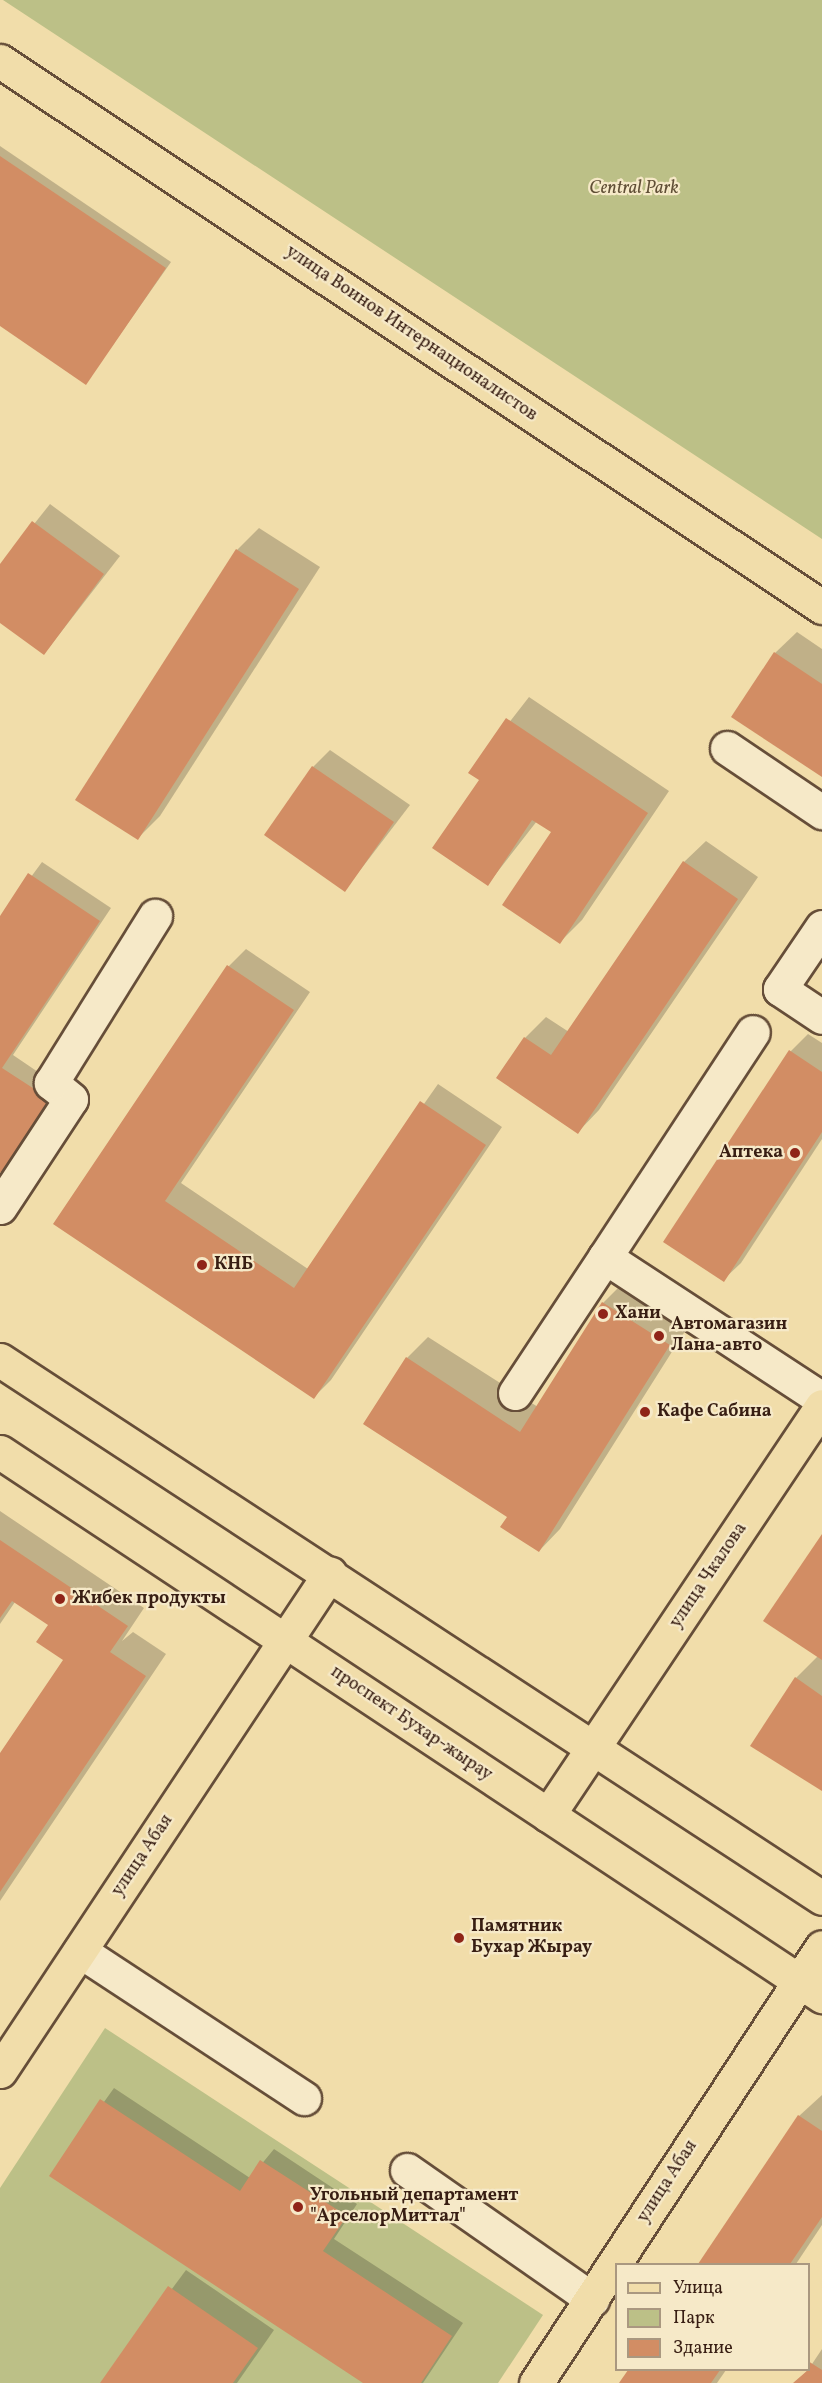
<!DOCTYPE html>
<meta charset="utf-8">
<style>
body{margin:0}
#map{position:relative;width:822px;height:2383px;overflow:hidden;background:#f1ddaa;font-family:Vollkorn,serif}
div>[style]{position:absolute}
.green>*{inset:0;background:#bcc087}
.shadow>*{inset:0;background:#0003}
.building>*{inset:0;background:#d28d64}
.roads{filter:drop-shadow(2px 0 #664e39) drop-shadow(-2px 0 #664e39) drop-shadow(0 2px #664e39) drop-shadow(0 -2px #664e39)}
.minor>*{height:33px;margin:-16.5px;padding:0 16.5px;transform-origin:16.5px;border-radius:16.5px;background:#f6e9c8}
.major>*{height:33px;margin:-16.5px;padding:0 16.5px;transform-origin:16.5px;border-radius:16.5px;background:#f1ddaa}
.dots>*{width:16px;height:16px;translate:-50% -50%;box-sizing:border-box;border:3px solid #f6e9c8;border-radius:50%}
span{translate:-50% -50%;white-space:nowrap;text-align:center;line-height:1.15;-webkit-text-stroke:4.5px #f6e9c8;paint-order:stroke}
.park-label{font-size:18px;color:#604f36;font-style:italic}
.street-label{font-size:18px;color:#381e13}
.poi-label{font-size:18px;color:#381e13;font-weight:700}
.right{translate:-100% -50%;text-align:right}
.left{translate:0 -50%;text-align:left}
.legend{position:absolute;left:615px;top:2263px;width:195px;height:108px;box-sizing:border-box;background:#f6e9c8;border:2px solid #aa9880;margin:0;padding:8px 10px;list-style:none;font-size:18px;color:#381e13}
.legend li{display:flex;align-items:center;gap:12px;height:30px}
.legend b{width:30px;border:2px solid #aa9880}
</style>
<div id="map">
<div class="green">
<div style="clip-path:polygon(3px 0,822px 0,822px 539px,646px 423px)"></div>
<div style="clip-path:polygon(105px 2028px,543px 2315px,498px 2383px,0 2383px,0 2188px)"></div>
</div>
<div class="shadow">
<div style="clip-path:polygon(0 146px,171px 262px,86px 383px,0 324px)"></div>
<div style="clip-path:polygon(50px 504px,120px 556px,44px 654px,0 622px,0 567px)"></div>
<div style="clip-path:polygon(259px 528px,320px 567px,160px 816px,138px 838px,77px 799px,237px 550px)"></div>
<div style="clip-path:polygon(797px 632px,822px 649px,822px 776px,775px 653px)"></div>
<div style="clip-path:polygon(529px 697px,669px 791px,582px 920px,560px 942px,553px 832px,537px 821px,488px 884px,481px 779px,470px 773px)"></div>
<div style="clip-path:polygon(330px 750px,410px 805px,345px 890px,313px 767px)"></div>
<div style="clip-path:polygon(706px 841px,758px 877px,599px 1110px,578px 1132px,525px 1038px,546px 1017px,569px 1032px,684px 862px)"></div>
<div style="clip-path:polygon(42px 862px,111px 908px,13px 1055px,66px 1091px,0 1170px,0 919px)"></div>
<div style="clip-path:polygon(246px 949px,310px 992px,181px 1183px,308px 1269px,438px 1084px,502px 1127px,331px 1380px,314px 1397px,55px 1223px,229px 966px)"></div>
<div style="clip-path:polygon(808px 1034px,822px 1043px,822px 1139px,741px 1263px,723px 1280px,791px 1051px)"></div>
<div style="clip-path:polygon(620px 1286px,687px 1328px,560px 1529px,539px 1551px,509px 1517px,407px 1358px,428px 1337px,538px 1407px,603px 1303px)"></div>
<div style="clip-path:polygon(0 1511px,144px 1608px,122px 1641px,133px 1632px,166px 1654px,0 1901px,0 1756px,64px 1661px,50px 1624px,15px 1602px,0 1624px)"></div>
<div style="clip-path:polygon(822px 1536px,822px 1789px,796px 1678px,818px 1656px)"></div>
<div style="clip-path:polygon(114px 2088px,250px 2178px,274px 2149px,357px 2204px,334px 2239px,463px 2323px,423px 2383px,365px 2383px,51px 2176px)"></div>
<div style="clip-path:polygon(822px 2095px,822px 2225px,796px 2264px,700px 2264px,799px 2116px)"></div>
<div style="clip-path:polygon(186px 2270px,274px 2330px,237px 2383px,102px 2383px)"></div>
<div style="clip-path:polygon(822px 2349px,822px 2383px,795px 2383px,808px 2370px)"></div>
<div style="clip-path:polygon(630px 2370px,726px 2370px,717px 2383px,621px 2383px)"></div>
</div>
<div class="building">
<div style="clip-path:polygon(0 156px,166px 268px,86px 385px,0 326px)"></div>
<div style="clip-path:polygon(32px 521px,104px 574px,44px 655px,0 623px,0 564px)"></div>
<div style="clip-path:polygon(236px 549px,299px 589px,138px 840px,75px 800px)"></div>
<div style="clip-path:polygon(774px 652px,822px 684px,822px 777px,731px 717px)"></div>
<div style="clip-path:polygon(506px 718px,648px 813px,560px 944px,502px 905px,551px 832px,532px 820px,488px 886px,432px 848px,479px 780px,468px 773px)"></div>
<div style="clip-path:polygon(312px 766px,394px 822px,345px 892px,264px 835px)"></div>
<div style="clip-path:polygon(683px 861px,738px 899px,578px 1134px,496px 1078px,524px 1037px,551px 1055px)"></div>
<div style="clip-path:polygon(28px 873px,100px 921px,2px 1068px,56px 1103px,7px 1177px,0 1172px,0 916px)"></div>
<div style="clip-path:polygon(227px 965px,294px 1010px,165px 1201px,294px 1288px,420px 1101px,486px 1145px,314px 1399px,53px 1224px)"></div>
<div style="clip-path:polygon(789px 1050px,822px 1072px,822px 1132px,724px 1282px,663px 1242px)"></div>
<div style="clip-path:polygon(602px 1302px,670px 1345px,539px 1552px,500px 1527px,507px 1517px,363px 1424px,406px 1357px,520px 1432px)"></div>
<div style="clip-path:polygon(822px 1534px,822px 1660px,763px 1621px)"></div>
<div style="clip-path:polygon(0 1540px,128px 1626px,110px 1652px,146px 1676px,0 1892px,0 1753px,63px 1660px,36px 1642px,48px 1625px,12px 1601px,0 1618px)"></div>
<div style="clip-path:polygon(795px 1677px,822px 1696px,822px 1791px,750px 1746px)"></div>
<div style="clip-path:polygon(100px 2099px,240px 2191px,260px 2160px,347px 2216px,323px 2251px,452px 2336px,421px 2383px,363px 2383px,49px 2176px)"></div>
<div style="clip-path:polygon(798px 2115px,822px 2131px,822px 2217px,790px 2264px,698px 2264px)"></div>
<div style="clip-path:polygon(168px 2286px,258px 2348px,233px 2383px,100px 2383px)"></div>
<div style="clip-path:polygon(808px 2361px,822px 2370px,822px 2383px,793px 2383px,808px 2370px)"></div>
<div style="clip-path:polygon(628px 2370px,720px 2370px,711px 2383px,619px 2383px)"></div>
</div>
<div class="roads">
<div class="minor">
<div style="left:727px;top:748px;width:115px;rotate:34deg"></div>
<div style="left:822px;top:927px;width:75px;rotate:124.1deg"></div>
<div style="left:780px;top:989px;width:50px;rotate:33.7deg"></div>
<div style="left:0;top:1207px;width:129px;rotate:-56.7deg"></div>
<div style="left:71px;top:1099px;width:26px;rotate:-141deg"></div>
<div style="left:51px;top:1083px;width:197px;rotate:-58.1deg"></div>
<div style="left:605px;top:1257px;width:269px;rotate:-56.7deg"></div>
<div style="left:515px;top:1393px;width:163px;rotate:-56.5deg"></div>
<div style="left:605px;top:1257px;width:259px;rotate:33.2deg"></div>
<div style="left:80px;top:1951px;width:268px;rotate:33.3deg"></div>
<div style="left:407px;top:2170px;width:226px;rotate:34.9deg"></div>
</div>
<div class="major">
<div style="left:0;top:61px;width:987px;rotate:33.59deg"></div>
<div style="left:0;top:1360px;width:982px;rotate:33.2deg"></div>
<div style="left:0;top:1452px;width:986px;rotate:33.5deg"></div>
<div style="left:548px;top:1815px;width:492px;rotate:-56.2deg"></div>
<div style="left:0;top:2071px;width:597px;rotate:-56.47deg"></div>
<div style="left:536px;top:2383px;width:521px;rotate:-56.74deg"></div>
</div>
</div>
<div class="dots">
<div style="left:795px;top:1153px;background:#8f2418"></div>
<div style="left:202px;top:1265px;background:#8f2418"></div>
<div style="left:603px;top:1314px;background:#8f2418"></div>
<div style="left:659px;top:1336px;background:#8f2418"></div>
<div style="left:645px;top:1412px;background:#8f2418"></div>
<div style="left:60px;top:1599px;background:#8f2418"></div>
<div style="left:459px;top:1938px;background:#8f2418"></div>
<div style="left:298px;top:2207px;background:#8f2418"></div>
</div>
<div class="park-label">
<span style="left:634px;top:189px">Central Park</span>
</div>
<div class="street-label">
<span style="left:411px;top:334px;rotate:34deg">улица Воинов Интернационалистов</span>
<span style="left:709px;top:1576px;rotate:-56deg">улица Чкалова</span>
<span style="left:411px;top:1724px;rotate:34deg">проспект Бухар-жырау</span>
<span style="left:143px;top:1856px;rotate:-56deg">улица Абая</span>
<span style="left:668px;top:2182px;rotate:-57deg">улица Абая</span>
</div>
<div class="poi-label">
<span class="right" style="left:783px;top:1153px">Аптека</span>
<span class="left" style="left:214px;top:1265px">КНБ</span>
<span class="left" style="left:615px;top:1314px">Хани</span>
<span class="left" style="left:671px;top:1336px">Автомагазин<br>Лана-авто</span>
<span class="left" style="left:657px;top:1412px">Кафе Сабина</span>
<span class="left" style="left:72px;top:1599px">Жибек продукты</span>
<span class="left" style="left:471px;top:1938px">Памятник<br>Бухар Жырау</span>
<span class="left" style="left:310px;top:2207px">Угольный департамент<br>"АрселорМиттал"</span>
</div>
<ul class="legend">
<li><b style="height:8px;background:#f1ddaa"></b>Улица</li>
<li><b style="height:16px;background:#bcc087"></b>Парк</li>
<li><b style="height:16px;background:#d28d64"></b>Здание</li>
</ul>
</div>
